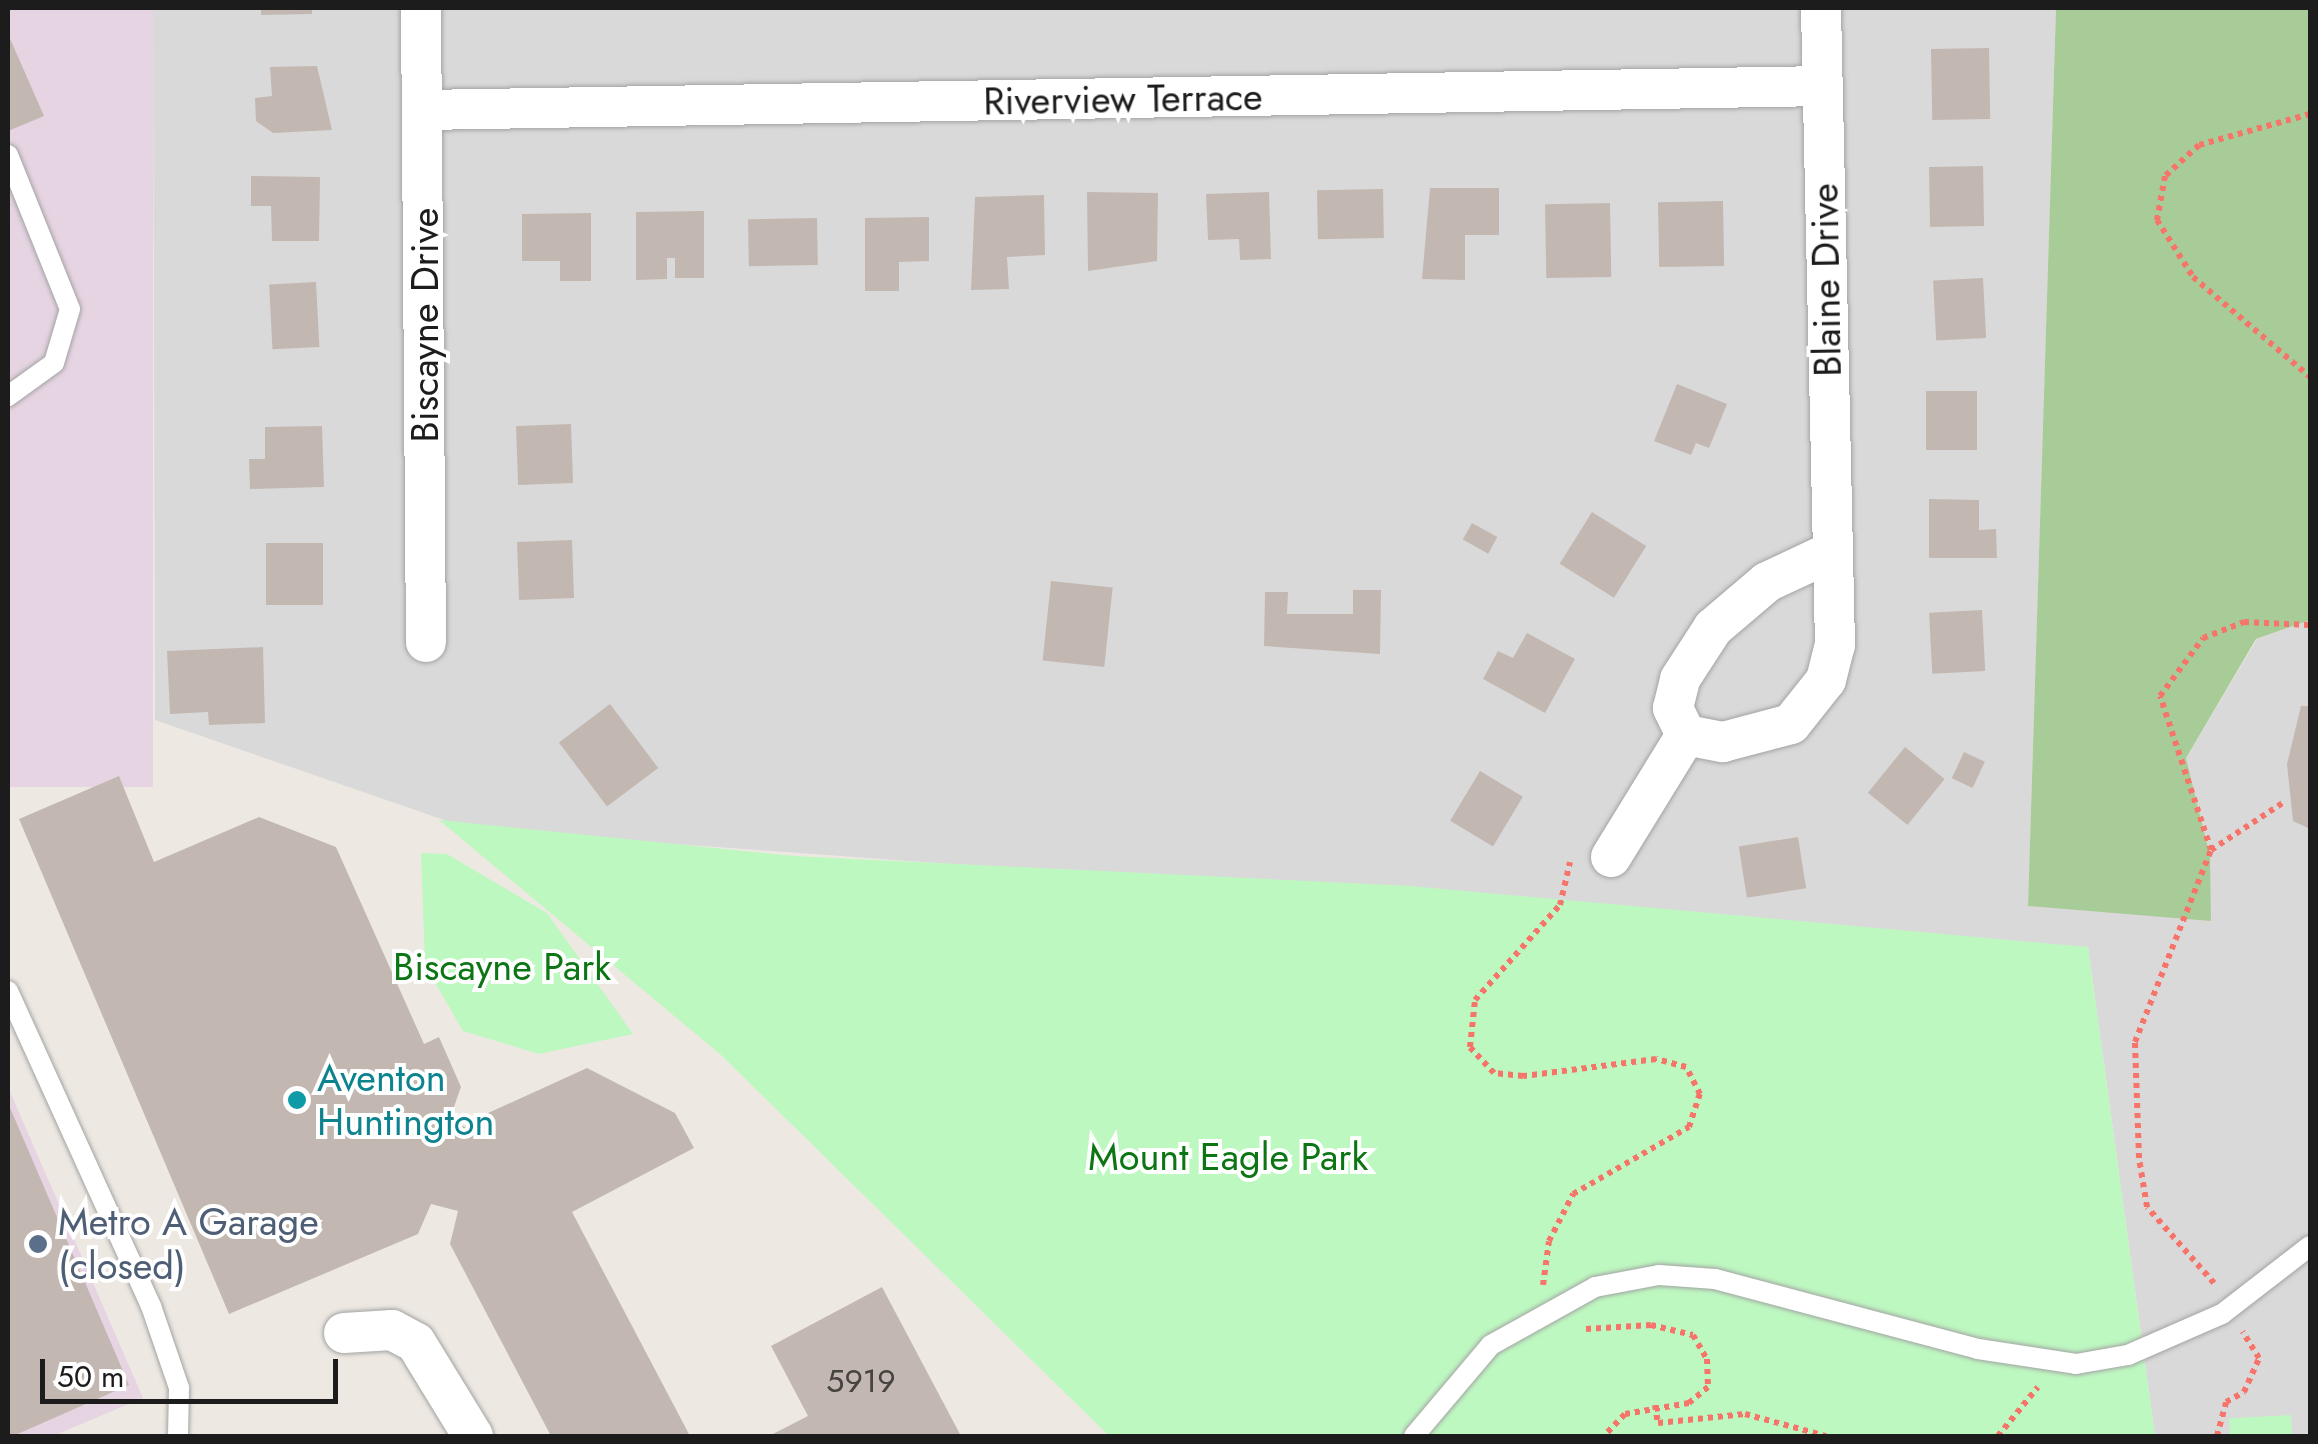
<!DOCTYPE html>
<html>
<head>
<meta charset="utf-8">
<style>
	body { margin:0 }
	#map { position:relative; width:2318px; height:1444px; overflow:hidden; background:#ede9e2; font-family:Jost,sans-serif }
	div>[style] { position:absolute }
	.residential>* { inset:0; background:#dad9d9 }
	.industrial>* { inset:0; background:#e6d4e3; transform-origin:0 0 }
	.forest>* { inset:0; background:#a8cc97 }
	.park>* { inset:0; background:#bef8c1; transform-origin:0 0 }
	.building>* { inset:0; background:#c2b8b1; transform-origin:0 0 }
	.path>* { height:6px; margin-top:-3px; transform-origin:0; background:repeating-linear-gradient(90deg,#f6746a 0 5px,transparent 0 10px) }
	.roads { filter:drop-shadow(0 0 2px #a3a3a3) drop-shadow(0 0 2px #a3a3a3) }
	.service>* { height:20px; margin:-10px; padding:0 10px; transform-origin:10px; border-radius:10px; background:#fff }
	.minor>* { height:40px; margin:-20px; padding:0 20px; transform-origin:20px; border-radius:20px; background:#fff }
	.dots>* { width:28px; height:28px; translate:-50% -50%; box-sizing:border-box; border:5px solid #fff; border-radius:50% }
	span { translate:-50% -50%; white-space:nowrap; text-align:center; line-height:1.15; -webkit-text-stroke:8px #fff; paint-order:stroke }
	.number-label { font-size:32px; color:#464341 }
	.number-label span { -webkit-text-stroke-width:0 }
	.street-label { font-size:38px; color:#1c1c1c }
	.park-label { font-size:38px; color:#0d7614 }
	.culture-label { font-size:38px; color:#0d838f }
	.left { translate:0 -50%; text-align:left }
	.service-label { font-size:38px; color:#4e5e75 }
	.frame { position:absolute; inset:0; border:10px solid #1c1c1c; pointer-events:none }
	.scale { position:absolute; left:40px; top:1359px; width:298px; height:45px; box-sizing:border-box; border:5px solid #1c1c1c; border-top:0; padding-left:12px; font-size:30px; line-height:35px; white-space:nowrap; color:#1c1c1c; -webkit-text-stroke:8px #fff; paint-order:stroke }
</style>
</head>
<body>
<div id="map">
	<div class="residential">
		<i style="clip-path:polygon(153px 8px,2056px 8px,2028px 906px,2210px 856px,2186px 758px,2257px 639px,2310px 620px,2310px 1436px,2155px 1436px,2088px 947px,470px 829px,155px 720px)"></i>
	</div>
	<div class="industrial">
		<i style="left:8px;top:8px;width:145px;height:779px"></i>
		<i style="clip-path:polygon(8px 1087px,143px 1398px,53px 1436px,8px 1436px)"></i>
	</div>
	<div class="forest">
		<i style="clip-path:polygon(2056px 8px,2310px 8px,2310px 620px,2256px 639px,2186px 758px,2210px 856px,2211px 921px,2028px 906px)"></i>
	</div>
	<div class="park">
		<i style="clip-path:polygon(439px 820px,794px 856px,1410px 886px,2088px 947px,2155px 1436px,1109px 1436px,721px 1055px)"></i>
		<i style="clip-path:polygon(421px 853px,447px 854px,547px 913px,633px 1034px,539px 1054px,463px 1031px,425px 965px)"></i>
		<i style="left:2291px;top:1415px;width:21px;height:62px;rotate:87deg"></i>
	</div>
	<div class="building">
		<i style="clip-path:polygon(261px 8px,312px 8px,312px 14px,261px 15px)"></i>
		<i style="clip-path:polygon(8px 34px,44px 116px,8px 131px)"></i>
		<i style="left:1989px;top:48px;width:71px;height:58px;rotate:89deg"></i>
		<i style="clip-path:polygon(317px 66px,332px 130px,273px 133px,256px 121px,255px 98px,272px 96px,270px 67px)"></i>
		<i style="left:1983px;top:166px;width:60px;height:54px;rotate:89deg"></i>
		<i style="clip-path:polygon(251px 176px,320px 177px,319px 241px,272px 241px,271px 206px,251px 206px)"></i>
		<i style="clip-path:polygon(1430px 188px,1499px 188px,1499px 235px,1465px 235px,1465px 280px,1422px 279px)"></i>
		<i style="left:1383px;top:189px;width:49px;height:66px;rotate:89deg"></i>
		<i style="clip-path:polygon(1087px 192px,1158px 193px,1157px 261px,1088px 271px)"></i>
		<i style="clip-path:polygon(1269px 192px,1271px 259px,1240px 260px,1239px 239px,1208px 240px,1206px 194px)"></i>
		<i style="clip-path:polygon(1044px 195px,1045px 255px,1007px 257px,1009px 289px,971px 290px,975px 197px)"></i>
		<i style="left:1723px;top:201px;width:65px;height:65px;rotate:89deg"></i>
		<i style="left:1610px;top:203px;width:74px;height:65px;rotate:89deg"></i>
		<i style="clip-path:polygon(704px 211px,704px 278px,675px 278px,675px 258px,667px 258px,667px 279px,636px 280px,636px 212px)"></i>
		<i style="clip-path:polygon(591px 213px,591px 281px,560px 281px,560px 261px,522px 261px,522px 214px)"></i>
		<i style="clip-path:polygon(929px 217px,929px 261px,899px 262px,899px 291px,865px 291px,865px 218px)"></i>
		<i style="left:817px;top:218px;width:47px;height:69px;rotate:89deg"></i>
		<i style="left:1983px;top:278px;width:60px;height:50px;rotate:87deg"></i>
		<i style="left:316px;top:282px;width:65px;height:47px;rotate:87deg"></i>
		<i style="clip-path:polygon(1677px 384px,1727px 404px,1709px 448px,1696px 443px,1691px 455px,1654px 441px)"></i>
		<i style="left:1926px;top:391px;width:51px;height:59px"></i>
		<i style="left:571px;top:424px;width:59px;height:55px;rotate:88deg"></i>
		<i style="clip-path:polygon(322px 426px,324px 487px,250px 489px,249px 459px,265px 459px,265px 427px)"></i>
		<i style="clip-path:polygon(1929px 499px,1979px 500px,1979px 530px,1996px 529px,1997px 558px,1929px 558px)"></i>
		<i style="left:1592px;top:512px;width:64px;height:61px;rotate:32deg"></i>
		<i style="left:1472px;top:523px;width:29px;height:19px;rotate:29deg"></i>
		<i style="left:572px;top:540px;width:58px;height:55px;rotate:88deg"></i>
		<i style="left:266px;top:543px;width:57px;height:62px"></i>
		<i style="left:1051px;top:581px;width:62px;height:80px;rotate:6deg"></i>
		<i style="clip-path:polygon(1353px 590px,1381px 590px,1380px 654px,1264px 646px,1265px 592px,1288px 592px,1287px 614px,1353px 614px)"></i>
		<i style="left:1982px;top:610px;width:61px;height:53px;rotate:87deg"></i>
		<i style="clip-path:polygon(1527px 633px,1575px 659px,1545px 713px,1483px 679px,1498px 651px,1513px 658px)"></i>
		<i style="clip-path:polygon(263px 647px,265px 723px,209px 725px,208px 712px,170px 714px,167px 651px)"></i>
		<i style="left:610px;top:704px;width:80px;height:64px;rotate:53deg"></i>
		<i style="clip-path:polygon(2301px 706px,2310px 706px,2310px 829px,2293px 821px,2287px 764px)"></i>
		<i style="left:1905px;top:747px;width:51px;height:59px;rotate:39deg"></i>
		<i style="left:1964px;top:752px;width:23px;height:29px;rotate:25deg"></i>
		<i style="left:1480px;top:771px;width:50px;height:58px;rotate:31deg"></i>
		<i style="clip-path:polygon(119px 776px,154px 862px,259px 817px,336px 847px,424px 1044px,439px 1037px,461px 1087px,449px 1121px,481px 1133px,488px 1113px,587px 1068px,675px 1113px,694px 1148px,572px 1212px,690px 1436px,551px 1436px,450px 1244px,458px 1211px,431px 1204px,418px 1234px,229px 1314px,19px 819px)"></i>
		<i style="left:1798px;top:837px;width:52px;height:60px;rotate:81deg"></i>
		<i style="clip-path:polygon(8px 1103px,129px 1385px,13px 1436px,8px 1436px)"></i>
		<i style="clip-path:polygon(882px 1287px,961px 1436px,769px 1436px,808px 1416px,771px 1346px)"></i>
	</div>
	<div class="path">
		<i style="left:2310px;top:114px;width:115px;rotate:164.4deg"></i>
		<i style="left:2199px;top:145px;width:46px;rotate:137.6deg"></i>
		<i style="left:2165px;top:176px;width:45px;rotate:100.3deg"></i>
		<i style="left:2157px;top:220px;width:67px;rotate:57.7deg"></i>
		<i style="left:2193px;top:277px;width:154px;rotate:40.5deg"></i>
		<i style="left:2211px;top:850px;width:87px;rotate:-33.3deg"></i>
		<i style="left:2214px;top:1283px;width:101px;rotate:-131.4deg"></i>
		<i style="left:2147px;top:1207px;width:50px;rotate:-99.3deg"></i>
		<i style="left:2139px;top:1158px;width:116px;rotate:-92deg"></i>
		<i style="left:2135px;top:1042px;width:206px;rotate:-68.4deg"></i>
		<i style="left:2211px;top:850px;width:162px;rotate:-108.3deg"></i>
		<i style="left:2160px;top:696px;width:72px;rotate:-53.4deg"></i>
		<i style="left:2203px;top:638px;width:44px;rotate:-21.3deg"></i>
		<i style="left:2244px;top:622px;width:66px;rotate:2.6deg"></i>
		<i style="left:1543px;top:1285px;width:44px;rotate:-82.2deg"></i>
		<i style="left:1549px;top:1241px;width:53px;rotate:-62.9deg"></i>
		<i style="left:1573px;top:1194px;width:134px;rotate:-30deg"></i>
		<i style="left:1689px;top:1127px;width:35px;rotate:-72deg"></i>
		<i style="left:1700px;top:1094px;width:30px;rotate:-117deg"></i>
		<i style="left:1686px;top:1067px;width:31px;rotate:-165deg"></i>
		<i style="left:1656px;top:1059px;width:134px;rotate:172.7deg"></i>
		<i style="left:1523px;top:1076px;width:29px;rotate:-174deg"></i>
		<i style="left:1494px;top:1073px;width:35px;rotate:-133deg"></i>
		<i style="left:1470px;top:1047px;width:47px;rotate:-83.9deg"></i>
		<i style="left:1475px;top:1000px;width:127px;rotate:-48.2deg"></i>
		<i style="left:1560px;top:905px;width:44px;rotate:-76.9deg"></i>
		<i style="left:1586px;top:1329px;width:65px;rotate:-3.5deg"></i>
		<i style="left:1651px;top:1325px;width:43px;rotate:13.4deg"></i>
		<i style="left:1693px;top:1335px;width:28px;rotate:60deg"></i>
		<i style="left:1707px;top:1359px;width:28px;rotate:88deg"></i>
		<i style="left:1708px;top:1387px;width:25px;rotate:140deg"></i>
		<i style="left:1689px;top:1403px;width:65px;rotate:170.2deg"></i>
		<i style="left:1625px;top:1414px;width:30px;rotate:134deg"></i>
		<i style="left:1655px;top:1405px;width:18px;rotate:81deg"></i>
		<i style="left:1658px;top:1423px;width:87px;rotate:-5.9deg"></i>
		<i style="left:1745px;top:1414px;width:84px;rotate:15.2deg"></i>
		<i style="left:1998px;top:1436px;width:63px;rotate:-50.8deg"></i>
		<i style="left:2217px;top:1436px;width:35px;rotate:-75deg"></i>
		<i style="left:2226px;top:1402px;width:21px;rotate:-29deg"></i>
		<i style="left:2244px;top:1392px;width:37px;rotate:-66deg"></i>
		<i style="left:2259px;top:1358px;width:31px;rotate:-122deg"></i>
	</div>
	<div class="roads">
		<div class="service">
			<i style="left:8px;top:155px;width:166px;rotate:68.1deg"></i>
			<i style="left:70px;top:309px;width:56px;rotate:106.5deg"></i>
			<i style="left:54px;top:363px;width:57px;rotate:144.3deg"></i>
			<i style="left:8px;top:991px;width:346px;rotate:65.6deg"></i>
			<i style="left:151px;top:1306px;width:87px;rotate:71.1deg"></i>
			<i style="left:179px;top:1388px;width:48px;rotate:91.2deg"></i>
			<i style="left:1414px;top:1436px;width:119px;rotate:-49.8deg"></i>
			<i style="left:1491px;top:1345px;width:119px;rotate:-29.1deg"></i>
			<i style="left:1595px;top:1287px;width:65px;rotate:-10.6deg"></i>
			<i style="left:1659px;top:1275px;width:56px;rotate:4.1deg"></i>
			<i style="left:1715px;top:1279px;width:272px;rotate:14.9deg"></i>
			<i style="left:1978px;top:1349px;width:99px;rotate:8.7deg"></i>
			<i style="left:2076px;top:1364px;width:53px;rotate:-9.8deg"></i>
			<i style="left:2128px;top:1355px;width:103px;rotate:-23.6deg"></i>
			<i style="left:2222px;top:1314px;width:111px;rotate:-37.7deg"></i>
		</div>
		<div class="minor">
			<i style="left:421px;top:8px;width:634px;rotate:89.55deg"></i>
			<i style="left:423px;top:110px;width:1399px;rotate:-0.98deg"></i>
			<i style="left:1686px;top:735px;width:30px;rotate:-116deg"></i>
			<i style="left:1673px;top:708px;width:30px;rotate:-76deg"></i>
			<i style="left:1680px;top:679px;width:61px;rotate:-57.1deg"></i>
			<i style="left:1713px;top:628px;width:71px;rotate:-40.4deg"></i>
			<i style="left:1767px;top:582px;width:71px;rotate:-25.1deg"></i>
			<i style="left:1611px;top:857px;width:143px;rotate:-58.4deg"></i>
			<i style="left:1686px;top:735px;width:38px;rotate:11deg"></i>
			<i style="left:1723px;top:742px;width:70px;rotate:-14.8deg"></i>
			<i style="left:1791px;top:724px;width:56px;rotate:-51.5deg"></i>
			<i style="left:1826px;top:680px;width:36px;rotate:-76deg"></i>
			<i style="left:1835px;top:645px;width:637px;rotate:-91.26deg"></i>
			<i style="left:344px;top:1333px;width:48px;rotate:-3.6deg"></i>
			<i style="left:392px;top:1330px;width:27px;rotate:28deg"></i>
			<i style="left:416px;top:1343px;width:109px;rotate:58.5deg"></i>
		</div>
	</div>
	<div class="dots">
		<i style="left:297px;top:1100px;background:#0f9aa8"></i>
		<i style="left:38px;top:1244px;background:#5c6f8a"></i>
	</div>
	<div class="number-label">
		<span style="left:861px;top:1381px">5919</span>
	</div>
	<div class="street-label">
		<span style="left:1123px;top:99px;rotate:-1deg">Riverview Terrace</span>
		<span style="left:1826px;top:280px;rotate:-91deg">Blaine Drive</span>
		<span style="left:425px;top:325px;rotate:-90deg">Biscayne Drive</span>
	</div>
	<div class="park-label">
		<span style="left:502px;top:967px">Biscayne Park</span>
		<span style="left:1228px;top:1157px">Mount Eagle Park</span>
	</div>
	<div class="culture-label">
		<span class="left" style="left:317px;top:1100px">Aventon<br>Huntington</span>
	</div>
	<div class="service-label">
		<span class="left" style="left:58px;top:1244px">Metro A Garage<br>(closed)</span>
	</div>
	<div class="frame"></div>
	<div class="scale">50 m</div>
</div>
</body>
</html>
